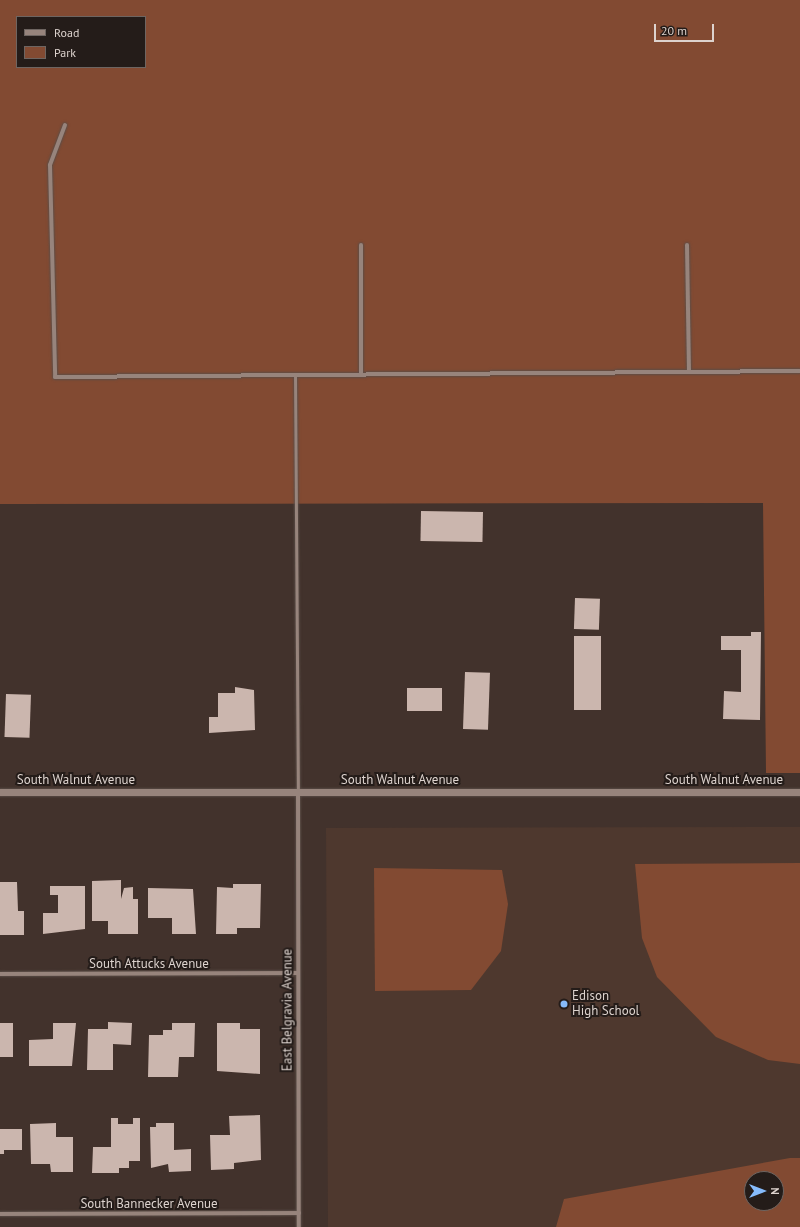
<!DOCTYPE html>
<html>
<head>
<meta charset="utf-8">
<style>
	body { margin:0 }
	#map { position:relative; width:800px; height:1227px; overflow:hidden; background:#42322c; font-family:"PT Sans",sans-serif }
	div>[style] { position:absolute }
	.built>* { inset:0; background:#4e382e }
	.green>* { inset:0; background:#824a32 }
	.building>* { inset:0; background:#cbb6ae; transform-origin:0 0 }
	.roads { filter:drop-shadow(0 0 1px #5b4e48) drop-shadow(0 0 1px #5b4e48) }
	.service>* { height:3px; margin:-1.5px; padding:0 1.5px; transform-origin:1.5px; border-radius:1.5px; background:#97847c }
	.minor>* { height:4px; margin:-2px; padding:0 2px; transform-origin:2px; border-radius:2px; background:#97847c }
	.tertiary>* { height:7px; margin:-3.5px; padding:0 3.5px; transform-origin:3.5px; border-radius:3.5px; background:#97847c }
	.dots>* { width:11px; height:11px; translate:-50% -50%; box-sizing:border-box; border:2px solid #241c19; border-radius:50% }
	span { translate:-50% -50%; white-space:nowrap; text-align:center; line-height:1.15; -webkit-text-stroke:4px #241c19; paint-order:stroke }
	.street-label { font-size:13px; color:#ddd3ce }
	.poi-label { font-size:13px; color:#ddd3ce }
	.left { translate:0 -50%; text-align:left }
	.legend { position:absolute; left:16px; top:16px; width:130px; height:52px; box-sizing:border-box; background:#241c19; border:1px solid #6e6561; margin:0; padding:5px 7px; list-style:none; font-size:12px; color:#ddd3ce }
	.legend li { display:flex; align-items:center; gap:8px; height:20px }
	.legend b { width:20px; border:1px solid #6e6561 }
	.north { position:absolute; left:744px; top:1171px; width:40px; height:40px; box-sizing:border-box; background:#241c19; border:1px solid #6e6561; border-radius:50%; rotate:90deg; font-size:11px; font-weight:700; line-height:16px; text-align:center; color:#ddd3ce }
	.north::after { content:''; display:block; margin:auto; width:14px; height:18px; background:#86bbfb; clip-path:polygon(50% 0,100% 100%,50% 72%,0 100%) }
	.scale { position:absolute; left:654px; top:24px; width:60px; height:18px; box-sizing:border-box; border:2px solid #ddd3ce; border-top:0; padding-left:5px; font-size:12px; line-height:14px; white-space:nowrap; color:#ddd3ce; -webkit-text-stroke:3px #241c19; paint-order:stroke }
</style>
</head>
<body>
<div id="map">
	<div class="built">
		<i style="clip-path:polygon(evenodd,800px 827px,800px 1227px,328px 1227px,326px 828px,800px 827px,752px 1179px,776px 1179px,776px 1203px,752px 1203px,752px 1179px)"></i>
	</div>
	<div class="green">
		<i style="clip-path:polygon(evenodd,0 0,800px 0,800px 773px,766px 773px,763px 503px,0 504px,0 0,17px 17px,145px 17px,145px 67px,17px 67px,17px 17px)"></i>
		<i style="clip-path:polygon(800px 863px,800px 1064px,768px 1060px,716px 1037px,657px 977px,642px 938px,635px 864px)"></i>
		<i style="clip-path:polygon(374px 868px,502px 870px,508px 904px,501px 951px,471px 990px,375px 991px)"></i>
		<i style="clip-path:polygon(evenodd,790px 1158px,800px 1158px,800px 1227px,556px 1227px,564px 1199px,790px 1158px,752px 1179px,776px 1179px,776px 1203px,752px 1203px,752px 1179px)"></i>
	</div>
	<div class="building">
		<i style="left:421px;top:511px;width:62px;height:30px;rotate:1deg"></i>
		<i style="left:575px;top:598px;width:25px;height:31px;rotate:2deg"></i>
		<i style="clip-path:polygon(751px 632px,761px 632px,760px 720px,723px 719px,724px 691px,741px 692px,741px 650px,721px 650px,721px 636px,751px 636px)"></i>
		<i style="left:574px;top:636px;width:27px;height:74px"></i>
		<i style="left:465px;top:672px;width:25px;height:57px;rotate:2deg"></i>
		<i style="clip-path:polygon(235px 687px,254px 690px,255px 730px,209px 733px,209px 717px,218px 717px,218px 693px,235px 693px)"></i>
		<i style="left:442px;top:688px;width:23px;height:35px;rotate:90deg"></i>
		<i style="left:6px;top:694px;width:25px;height:43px;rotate:2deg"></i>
		<i style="clip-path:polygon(121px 880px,121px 899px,124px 888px,133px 887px,133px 899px,138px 899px,138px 934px,108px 934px,108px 921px,92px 921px,92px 881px)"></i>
		<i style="clip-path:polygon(0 882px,17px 882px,18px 911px,24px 911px,24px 935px,0 935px)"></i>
		<i style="clip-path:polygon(233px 884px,261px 884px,260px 928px,237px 928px,237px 934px,216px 934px,217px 887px,233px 888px)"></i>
		<i style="clip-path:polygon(50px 886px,85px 886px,85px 929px,43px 934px,43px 913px,58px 913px,58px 895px,50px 895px)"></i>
		<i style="clip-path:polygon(148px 888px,193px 889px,196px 934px,172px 934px,172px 918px,148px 918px)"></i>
		<i style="clip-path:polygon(108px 1022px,132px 1023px,131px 1045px,113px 1044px,113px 1070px,87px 1070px,88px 1029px,108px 1029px)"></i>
		<i style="left:0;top:1023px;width:13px;height:34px"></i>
		<i style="clip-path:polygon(53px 1023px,76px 1023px,72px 1066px,29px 1066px,29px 1040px,53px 1039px)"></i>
		<i style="clip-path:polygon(172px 1023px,195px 1023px,194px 1057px,179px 1057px,178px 1077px,148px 1077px,149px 1035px,163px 1035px,163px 1030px,172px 1030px)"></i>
		<i style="clip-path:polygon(217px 1023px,240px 1023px,240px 1029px,260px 1029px,260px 1074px,217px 1071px)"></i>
		<i style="clip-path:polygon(260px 1115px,261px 1160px,234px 1163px,234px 1169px,211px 1170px,210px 1135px,230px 1135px,229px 1116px)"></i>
		<i style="clip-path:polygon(111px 1118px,118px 1118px,118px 1124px,133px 1124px,133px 1118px,140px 1118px,140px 1161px,129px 1161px,129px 1168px,119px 1168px,119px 1173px,92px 1173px,93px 1147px,111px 1147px)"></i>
		<i style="clip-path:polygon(56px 1123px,56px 1137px,73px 1137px,73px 1172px,51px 1172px,50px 1164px,31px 1164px,30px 1124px)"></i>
		<i style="clip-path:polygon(156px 1123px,174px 1123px,174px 1150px,191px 1149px,191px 1171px,169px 1172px,168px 1164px,151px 1168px,150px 1127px,156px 1127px)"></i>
		<i style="clip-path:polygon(0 1129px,22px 1129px,22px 1150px,4px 1150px,4px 1154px,0 1154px)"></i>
	</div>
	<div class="roads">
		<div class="service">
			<i style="left:295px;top:374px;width:418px;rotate:89.6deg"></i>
		</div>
		<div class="minor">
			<i style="left:65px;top:125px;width:43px;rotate:110.6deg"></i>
			<i style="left:50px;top:165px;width:212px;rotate:88.6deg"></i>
			<i style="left:55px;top:377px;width:745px;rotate:-0.46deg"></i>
			<i style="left:361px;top:245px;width:129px;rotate:90deg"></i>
			<i style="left:687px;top:245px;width:126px;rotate:89.1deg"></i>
			<i style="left:298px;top:792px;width:435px;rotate:89.9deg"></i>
			<i style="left:0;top:974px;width:297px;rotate:-0.2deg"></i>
			<i style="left:0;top:1214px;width:299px;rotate:-0.2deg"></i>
		</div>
		<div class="tertiary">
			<i style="left:0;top:792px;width:800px"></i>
		</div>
	</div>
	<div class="dots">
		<i style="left:564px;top:1004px;background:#86bbfb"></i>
	</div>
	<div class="street-label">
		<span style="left:76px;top:780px">South Walnut Avenue</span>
		<span style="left:400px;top:780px">South Walnut Avenue</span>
		<span style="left:724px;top:780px">South Walnut Avenue</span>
		<span style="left:149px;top:964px">South Attucks Avenue</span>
		<span style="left:288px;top:1010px;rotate:-90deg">East Belgravia Avenue</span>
		<span style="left:149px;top:1204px">South Bannecker Avenue</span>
	</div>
	<div class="poi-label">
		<span class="left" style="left:572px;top:1004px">Edison<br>High School</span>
	</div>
	<ul class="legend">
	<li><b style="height:5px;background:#97847c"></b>Road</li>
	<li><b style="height:11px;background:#824a32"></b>Park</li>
	</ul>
	<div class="north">N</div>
	<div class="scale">20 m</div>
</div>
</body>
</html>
